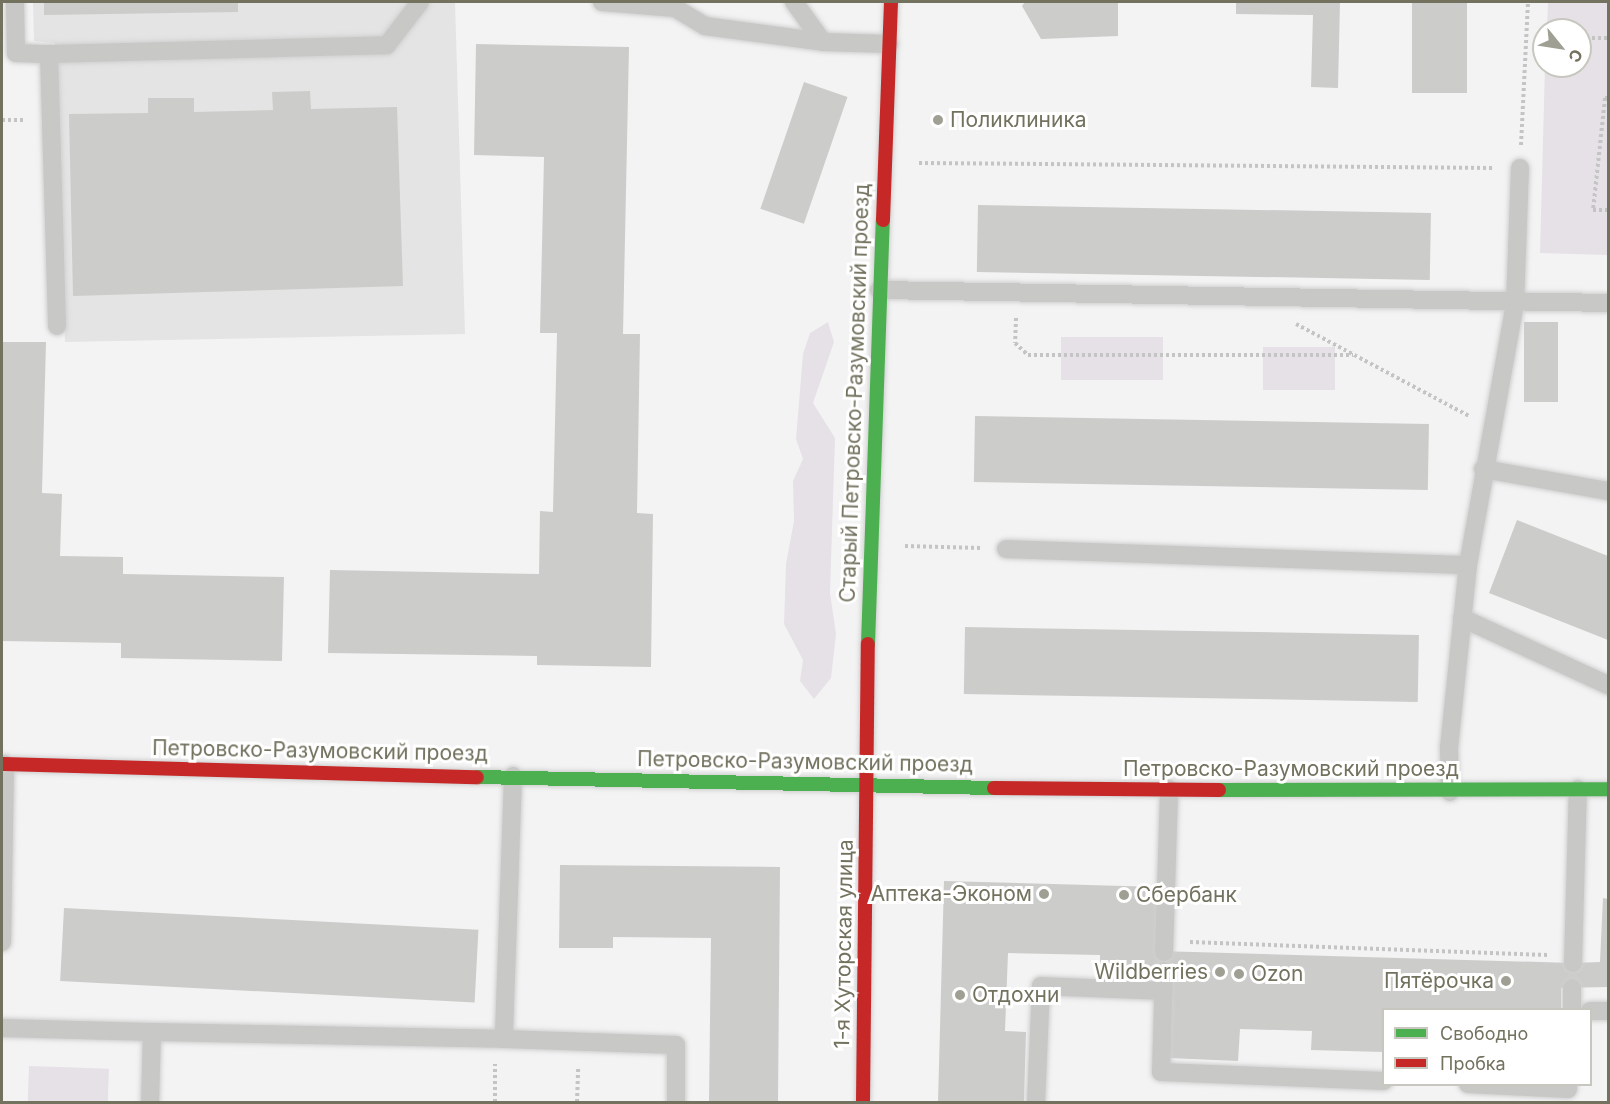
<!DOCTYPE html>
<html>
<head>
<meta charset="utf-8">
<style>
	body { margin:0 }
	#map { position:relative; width:1610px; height:1104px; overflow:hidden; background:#f3f3f4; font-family:Inter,sans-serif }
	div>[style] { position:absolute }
	.built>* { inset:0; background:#e4e4e4 }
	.green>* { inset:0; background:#e6e1e6; transform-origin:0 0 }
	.building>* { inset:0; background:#ccccca; transform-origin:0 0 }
	.path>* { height:4px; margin-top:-2px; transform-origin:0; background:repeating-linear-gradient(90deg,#c4c4c4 0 3px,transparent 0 6px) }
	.roads { filter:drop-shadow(0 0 2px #d0d0d0) drop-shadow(0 0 2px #d0d0d0) }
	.lane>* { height:18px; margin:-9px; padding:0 9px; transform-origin:9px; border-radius:9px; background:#c8c8c6 }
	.fast>* { height:14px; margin:-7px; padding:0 7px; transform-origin:7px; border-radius:7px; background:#4caf50 }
	.jam>* { height:14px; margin:-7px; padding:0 7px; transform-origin:7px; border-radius:7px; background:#c62828 }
	.dots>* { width:16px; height:16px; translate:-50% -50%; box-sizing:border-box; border:3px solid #fff; border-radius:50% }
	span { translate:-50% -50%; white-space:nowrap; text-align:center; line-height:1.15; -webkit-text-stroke:6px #fff; paint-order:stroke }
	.poi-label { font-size:21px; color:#73725f }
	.left { translate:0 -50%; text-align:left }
	.right { translate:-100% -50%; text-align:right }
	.street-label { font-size:21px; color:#73725f }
	.frame { position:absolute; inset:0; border:3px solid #73725f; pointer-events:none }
	.legend { position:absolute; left:1382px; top:1008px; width:210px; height:78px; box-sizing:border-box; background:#fff; border:2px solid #c7c7bf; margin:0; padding:8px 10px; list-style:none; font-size:18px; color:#73725f }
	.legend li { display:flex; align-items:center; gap:12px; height:30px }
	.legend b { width:30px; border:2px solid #c7c7bf }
	.north { position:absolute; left:1532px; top:18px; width:60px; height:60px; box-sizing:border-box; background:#fff; border:2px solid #c7c7bf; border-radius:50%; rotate:120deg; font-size:16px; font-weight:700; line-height:24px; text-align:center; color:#73725f }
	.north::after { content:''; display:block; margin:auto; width:21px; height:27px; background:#a09f93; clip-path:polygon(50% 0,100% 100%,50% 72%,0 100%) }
</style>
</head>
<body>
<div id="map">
	<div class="built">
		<i style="clip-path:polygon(33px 2px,455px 2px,465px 334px,65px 342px,55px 43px,34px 41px)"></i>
	</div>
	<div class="green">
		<i style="clip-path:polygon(1548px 2px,1608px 2px,1608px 255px,1540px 253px,1545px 66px,1580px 66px,1580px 30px,1547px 30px)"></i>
		<i style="clip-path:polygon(828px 322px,834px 342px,813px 403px,835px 438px,830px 593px,836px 634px,831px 678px,814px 699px,800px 681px,803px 660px,784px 624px,786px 564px,794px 521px,793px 481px,803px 459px,796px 439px,803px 354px,810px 333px)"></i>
		<i style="left:1163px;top:337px;width:43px;height:102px;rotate:90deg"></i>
		<i style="left:1335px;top:347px;width:43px;height:72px;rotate:90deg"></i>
		<i style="left:29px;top:1066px;width:80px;height:36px;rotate:2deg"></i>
	</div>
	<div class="building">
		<i style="clip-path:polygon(44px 2px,238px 2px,238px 12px,44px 15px)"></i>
		<i style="clip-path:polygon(1025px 2px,1118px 2px,1118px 36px,1041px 39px,1022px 6px)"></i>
		<i style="clip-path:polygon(1236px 2px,1340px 2px,1338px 88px,1311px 87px,1313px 15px,1236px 14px)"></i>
		<i style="left:1412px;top:2px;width:55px;height:91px"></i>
		<i style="clip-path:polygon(476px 44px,629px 47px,623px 334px,640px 334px,637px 513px,653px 514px,651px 667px,537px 665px,537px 656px,328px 653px,330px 570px,539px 574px,540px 511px,553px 512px,557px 333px,540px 333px,544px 157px,474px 155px)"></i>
		<i style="left:804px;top:82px;width:46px;height:134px;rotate:19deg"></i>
		<i style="clip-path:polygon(310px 91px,311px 109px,397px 107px,403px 286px,73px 296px,69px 114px,148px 113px,148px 98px,194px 98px,194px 112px,273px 110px,272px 92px)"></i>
		<i style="left:978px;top:205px;width:453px;height:67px;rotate:1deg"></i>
		<i style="left:1524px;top:322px;width:34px;height:80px"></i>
		<i style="clip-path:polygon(2px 342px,46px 342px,42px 493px,62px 494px,60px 556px,123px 557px,123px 574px,284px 577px,282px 661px,121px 658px,121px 643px,2px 641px)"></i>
		<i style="left:975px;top:416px;width:454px;height:66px;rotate:1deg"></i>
		<i style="clip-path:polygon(1517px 520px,1608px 556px,1608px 640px,1489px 593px)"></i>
		<i style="left:965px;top:627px;width:454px;height:67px;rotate:1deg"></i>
		<i style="clip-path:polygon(560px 865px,780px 867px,778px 1102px,709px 1102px,711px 938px,613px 937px,613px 948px,559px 948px)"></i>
		<i style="clip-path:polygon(944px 881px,1160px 887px,1158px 951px,1573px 963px,1600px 962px,1603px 898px,1608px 899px,1608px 987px,1561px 988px,1561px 1010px,1384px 1010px,1384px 1052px,1311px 1050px,1312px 1031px,1240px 1029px,1238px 1061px,1169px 1058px,1172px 971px,1100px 969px,1100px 955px,1008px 953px,1005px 1031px,1026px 1032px,1024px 1102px,938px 1102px)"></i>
		<i style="left:64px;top:908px;width:415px;height:73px;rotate:3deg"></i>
	</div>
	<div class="path">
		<i style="left:1580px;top:38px;width:28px"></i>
		<i style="left:1608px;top:98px;width:3px;rotate:180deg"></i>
		<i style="left:1605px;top:98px;width:113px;rotate:96.1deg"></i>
		<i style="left:1593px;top:210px;width:15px"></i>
		<i style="left:2px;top:120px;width:23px"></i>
		<i style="left:1521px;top:145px;width:143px;rotate:-87.2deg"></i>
		<i style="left:919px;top:163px;width:575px;rotate:0.5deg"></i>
		<i style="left:1016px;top:318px;width:25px;rotate:92deg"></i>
		<i style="left:1015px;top:343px;width:18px;rotate:43deg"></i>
		<i style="left:1028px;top:355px;width:325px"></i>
		<i style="left:1296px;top:324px;width:196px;rotate:28deg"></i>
		<i style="left:905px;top:546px;width:76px;rotate:1.5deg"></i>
		<i style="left:1190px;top:942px;width:358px;rotate:2.1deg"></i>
		<i style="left:495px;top:1102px;width:38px;rotate:-90deg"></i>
		<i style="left:577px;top:1102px;width:36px;rotate:-88deg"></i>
	</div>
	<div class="roads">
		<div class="lane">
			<i style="left:15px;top:2px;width:51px;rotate:88.9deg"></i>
			<i style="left:16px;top:53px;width:33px;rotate:2deg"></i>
			<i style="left:49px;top:54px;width:338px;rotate:-1.5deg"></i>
			<i style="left:387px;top:45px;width:54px;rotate:-52.5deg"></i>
			<i style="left:602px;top:2px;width:73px;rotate:4.7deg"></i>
			<i style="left:675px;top:8px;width:35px;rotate:31deg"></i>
			<i style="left:705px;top:26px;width:119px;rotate:7.7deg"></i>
			<i style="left:823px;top:42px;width:66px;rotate:1.7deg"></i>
			<i style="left:794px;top:2px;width:49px;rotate:54.1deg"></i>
			<i style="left:49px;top:54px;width:272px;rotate:88.3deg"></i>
			<i style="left:879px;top:290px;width:729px;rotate:1.02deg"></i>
			<i style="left:1483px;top:469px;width:127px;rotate:10deg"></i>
			<i style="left:1006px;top:549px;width:462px;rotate:2deg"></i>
			<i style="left:1462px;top:618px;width:161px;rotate:24.7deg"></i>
			<i style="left:513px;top:776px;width:263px;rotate:92deg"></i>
			<i style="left:504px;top:1039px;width:172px;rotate:2deg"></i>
			<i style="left:676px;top:1045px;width:57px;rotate:90deg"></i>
			<i style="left:1450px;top:792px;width:44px;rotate:-91.3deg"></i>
			<i style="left:1449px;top:748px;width:184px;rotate:-84.1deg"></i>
			<i style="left:1468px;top:565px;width:265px;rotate:-79.8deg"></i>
			<i style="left:1515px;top:304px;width:136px;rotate:-87.9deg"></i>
			<i style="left:2px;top:942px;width:178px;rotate:-89deg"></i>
			<i style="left:1164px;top:952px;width:163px;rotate:-88.2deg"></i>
			<i style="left:1573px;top:963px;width:174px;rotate:-88.4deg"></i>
			<i style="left:1164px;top:971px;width:101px;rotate:91.7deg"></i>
			<i style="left:1161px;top:1072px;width:223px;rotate:2.3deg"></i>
			<i style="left:1572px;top:988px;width:22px;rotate:90deg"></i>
			<i style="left:1590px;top:1011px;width:18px"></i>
			<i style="left:2px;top:1028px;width:150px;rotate:1.5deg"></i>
			<i style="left:152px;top:1032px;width:70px;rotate:91.6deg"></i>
			<i style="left:152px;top:1032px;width:352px;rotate:1.1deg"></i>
			<i style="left:1468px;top:1084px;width:100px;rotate:2.9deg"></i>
			<i style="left:1568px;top:1089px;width:5px;rotate:-90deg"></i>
			<i style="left:1036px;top:1102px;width:116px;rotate:-87.5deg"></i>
			<i style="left:1041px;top:986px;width:122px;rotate:2.3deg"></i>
		</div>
		<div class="fast">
			<i style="left:868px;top:644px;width:424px;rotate:-88deg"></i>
			<i style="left:477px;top:777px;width:517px;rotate:1.22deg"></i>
			<i style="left:1219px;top:790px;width:389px;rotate:-0.1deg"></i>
		</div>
		<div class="jam">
			<i style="left:883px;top:220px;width:218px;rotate:-87.9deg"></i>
			<i style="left:2px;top:764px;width:475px;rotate:1.6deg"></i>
			<i style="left:994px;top:788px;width:225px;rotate:0.5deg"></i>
			<i style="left:863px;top:1102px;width:458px;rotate:-89.4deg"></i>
		</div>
	</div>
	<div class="dots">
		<i style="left:938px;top:120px;background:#a09f93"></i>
		<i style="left:1044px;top:894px;background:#a09f93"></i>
		<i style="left:1124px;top:895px;background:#a09f93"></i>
		<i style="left:1220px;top:972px;background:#a09f93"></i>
		<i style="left:1239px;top:974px;background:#a09f93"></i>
		<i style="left:1506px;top:981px;background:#a09f93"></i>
		<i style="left:960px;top:995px;background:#a09f93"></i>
	</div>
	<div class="poi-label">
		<span class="left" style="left:950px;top:120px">Поликлиника</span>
		<span class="right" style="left:1032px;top:894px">Аптека-Эконом</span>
		<span class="left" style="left:1136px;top:895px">Сбербанк</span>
		<span class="right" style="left:1208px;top:972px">Wildberries</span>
		<span class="left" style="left:1251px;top:974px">Ozon</span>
		<span class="right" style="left:1494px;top:981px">Пятёрочка</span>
		<span class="left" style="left:972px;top:995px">Отдохни</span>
	</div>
	<div class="street-label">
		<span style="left:855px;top:393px;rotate:-88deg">Старый Петровско-Разумовский проезд</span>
		<span style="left:320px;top:751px;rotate:1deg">Петровско-Разумовский проезд</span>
		<span style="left:805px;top:762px;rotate:1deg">Петровско-Разумовский проезд</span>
		<span style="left:1291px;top:769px">Петровско-Разумовский проезд</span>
		<span style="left:844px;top:944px;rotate:-89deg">1-я Хуторская улица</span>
	</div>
	<div class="frame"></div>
	<ul class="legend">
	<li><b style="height:8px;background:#4caf50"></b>Свободно</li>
	<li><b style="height:8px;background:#c62828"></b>Пробка</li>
	</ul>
	<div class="north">С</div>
</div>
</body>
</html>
